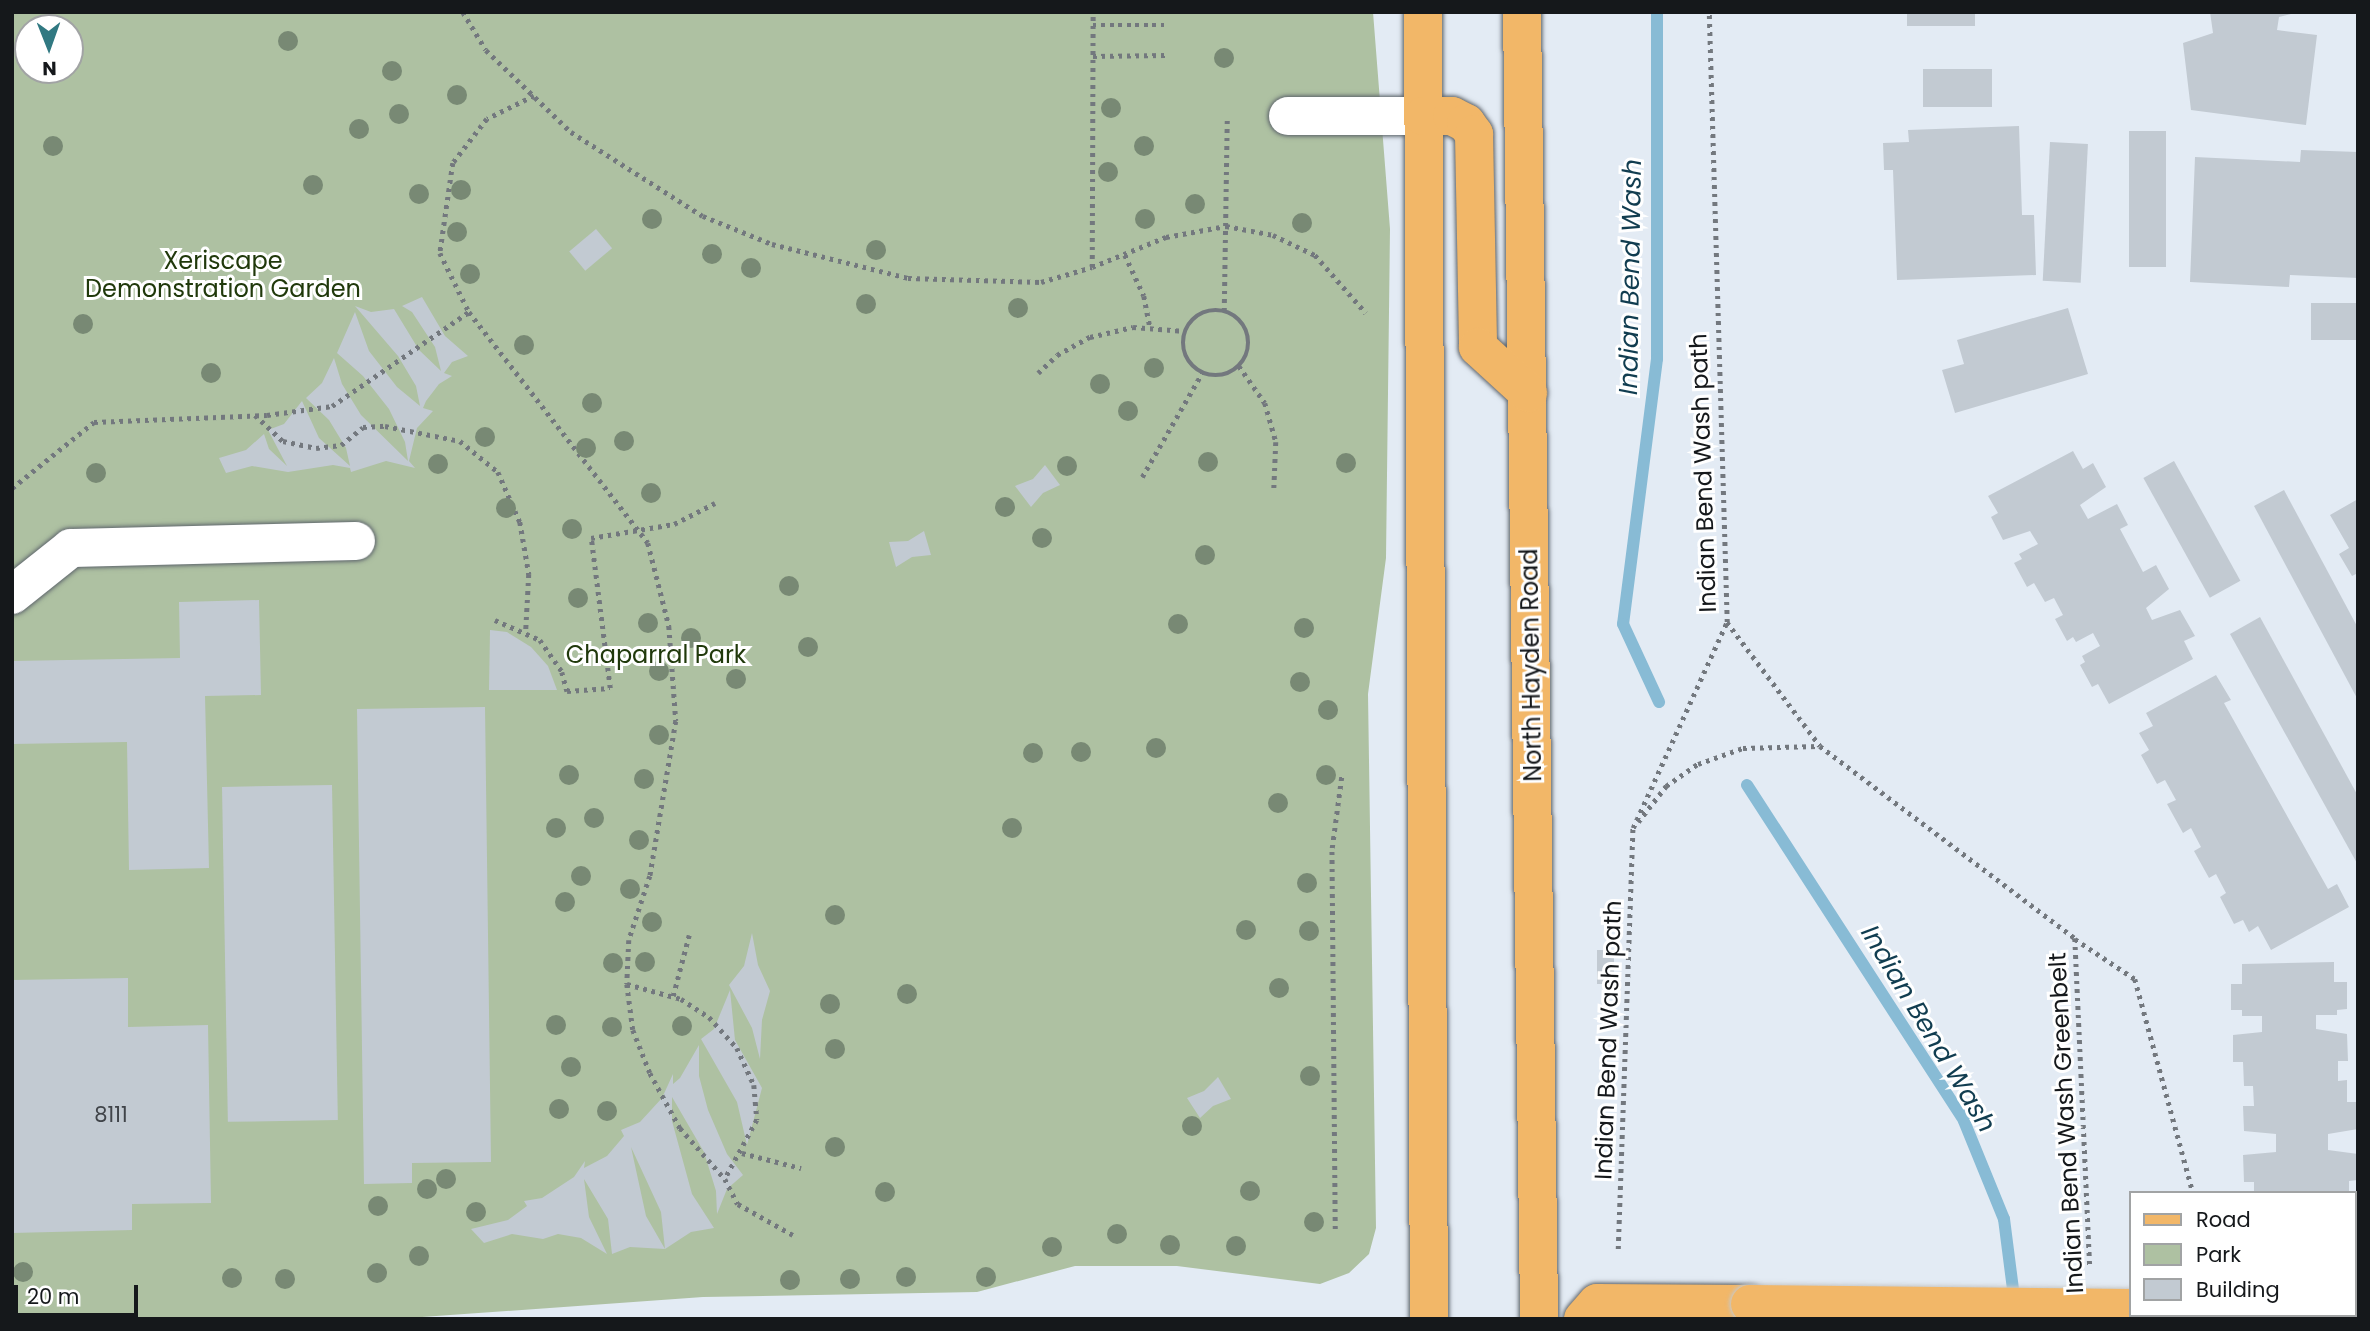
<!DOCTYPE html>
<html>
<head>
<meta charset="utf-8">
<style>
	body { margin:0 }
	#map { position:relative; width:2370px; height:1331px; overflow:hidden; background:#e3ebf4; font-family:Poppins,sans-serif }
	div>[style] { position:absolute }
	.green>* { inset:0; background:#aec1a2 }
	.stream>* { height:12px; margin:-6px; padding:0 6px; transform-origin:6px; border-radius:6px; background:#88bbd5 }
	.building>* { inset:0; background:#c2cad2; transform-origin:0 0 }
	.path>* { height:4.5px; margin-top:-2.25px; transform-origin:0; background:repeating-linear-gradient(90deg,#73787e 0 3.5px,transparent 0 8.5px) }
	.path>.ring { margin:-2.25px; padding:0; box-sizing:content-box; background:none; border:4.5px solid #73787e; border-radius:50% }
	.roads { filter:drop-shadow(0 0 2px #5f666d) drop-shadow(0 0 2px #5f666d) }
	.minor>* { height:38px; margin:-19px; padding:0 19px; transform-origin:19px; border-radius:19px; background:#fff }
	.major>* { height:38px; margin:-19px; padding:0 19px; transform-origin:19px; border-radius:19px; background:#f2b768 }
	.bridges { filter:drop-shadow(0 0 2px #c7c8c8) drop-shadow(0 0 2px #c7c8c8) }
	.major-bridge>* { height:38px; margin:-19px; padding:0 19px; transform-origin:19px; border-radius:19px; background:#f2b768 }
	.trees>* { width:20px; height:20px; margin:-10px; border-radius:50%; background:#788974 }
	span { translate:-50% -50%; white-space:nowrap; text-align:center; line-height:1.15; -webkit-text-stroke:6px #fff; paint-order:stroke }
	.number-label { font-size:21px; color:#404449 }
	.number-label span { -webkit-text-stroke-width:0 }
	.park-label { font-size:24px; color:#20390b }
	.street-label { font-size:24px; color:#15181b }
	.water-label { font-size:26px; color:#113d50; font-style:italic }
	.frame { position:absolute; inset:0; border:14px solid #15181b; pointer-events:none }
	.legend { position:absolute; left:2129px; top:1191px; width:228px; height:126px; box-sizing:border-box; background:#fff; border:2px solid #a1a3a4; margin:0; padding:9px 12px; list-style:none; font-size:21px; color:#15181b }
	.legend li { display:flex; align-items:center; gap:14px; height:35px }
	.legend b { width:35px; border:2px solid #a1a3a4 }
	.north { position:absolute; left:14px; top:14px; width:70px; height:70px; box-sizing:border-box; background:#fff; border:2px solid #a1a3a4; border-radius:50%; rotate:179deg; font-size:19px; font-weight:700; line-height:28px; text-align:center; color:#15181b }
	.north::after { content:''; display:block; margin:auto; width:24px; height:32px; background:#317982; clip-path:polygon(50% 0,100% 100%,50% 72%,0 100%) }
	.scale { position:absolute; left:14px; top:1285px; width:124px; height:32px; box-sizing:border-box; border:4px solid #15181b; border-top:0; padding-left:9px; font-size:21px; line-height:24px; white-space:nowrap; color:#15181b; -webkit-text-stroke:5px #fff; paint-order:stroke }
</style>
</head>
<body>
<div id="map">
	<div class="green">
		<i style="clip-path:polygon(evenodd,12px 12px,1373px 12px,1390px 229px,1386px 558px,1368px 694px,1376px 1228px,1369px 1254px,1349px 1273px,1320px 1284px,1177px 1266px,1075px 1266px,977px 1292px,703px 1297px,394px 1319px,12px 1319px,12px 12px,28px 28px,70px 28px,70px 70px,28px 70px,28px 28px)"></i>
	</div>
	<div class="stream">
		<i style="left:1657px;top:12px;width:347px;rotate:90deg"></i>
		<i style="left:1657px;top:359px;width:267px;rotate:97.3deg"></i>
		<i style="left:1623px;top:624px;width:86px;rotate:65.2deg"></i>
		<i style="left:1747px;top:785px;width:400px;rotate:57.1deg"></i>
		<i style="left:1964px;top:1121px;width:106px;rotate:67.8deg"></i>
		<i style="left:2004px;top:1219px;width:87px;rotate:82.7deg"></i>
	</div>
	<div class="building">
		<i style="left:1907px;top:12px;width:68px;height:14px"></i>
		<i style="clip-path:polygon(2210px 12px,2299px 12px,2279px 17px,2277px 30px,2317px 35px,2306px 125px,2191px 110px,2183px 43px,2213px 33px)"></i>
		<i style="left:1992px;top:69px;width:38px;height:69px;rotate:90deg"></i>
		<i style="clip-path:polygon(2019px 126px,2022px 215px,2034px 215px,2036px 275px,1897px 280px,1893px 170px,1884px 170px,1883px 143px,1909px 142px,1908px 130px)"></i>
		<i style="left:2129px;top:131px;width:37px;height:136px"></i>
		<i style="left:2050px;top:142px;width:38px;height:139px;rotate:3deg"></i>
		<i style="clip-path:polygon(2301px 150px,2358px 152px,2358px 278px,2290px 275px,2289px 287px,2190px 282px,2195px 157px,2300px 162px)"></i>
		<i style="left:596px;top:229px;width:25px;height:35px;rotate:50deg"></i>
		<i style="clip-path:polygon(422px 297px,445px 336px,468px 356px,452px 362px,444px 373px,452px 376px,439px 384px,426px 401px,423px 408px,433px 411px,417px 428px,409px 461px,415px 468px,386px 461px,351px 472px,350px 468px,333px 465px,288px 472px,252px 466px,226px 473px,219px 458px,246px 450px,264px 434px,269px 449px,287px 466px,268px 430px,284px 424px,302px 401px,319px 438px,350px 466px,346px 448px,329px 420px,306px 398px,322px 383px,334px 358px,342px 384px,361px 415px,408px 461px,405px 442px,389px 409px,363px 376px,337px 353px,355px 312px,369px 351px,397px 387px,420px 406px,416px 386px,398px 356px,355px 306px,371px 312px,394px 309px,419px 350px,441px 371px,435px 347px,412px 312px,402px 306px)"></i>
		<i style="left:2358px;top:303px;width:37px;height:47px;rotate:90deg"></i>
		<i style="clip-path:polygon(2068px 308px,2088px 374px,1955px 413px,1942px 370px,1964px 364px,1957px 340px)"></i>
		<i style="clip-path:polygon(2073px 451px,2083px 469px,2093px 463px,2106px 487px,2080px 505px,2088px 519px,2117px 504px,2128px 525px,2120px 529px,2143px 572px,2156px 565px,2169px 589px,2146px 608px,2152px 620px,2180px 610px,2195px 636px,2184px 641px,2193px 659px,2109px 704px,2098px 684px,2092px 687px,2080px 665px,2085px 662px,2082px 656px,2100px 646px,2093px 633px,2076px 642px,2073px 637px,2067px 641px,2055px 619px,2063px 615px,2054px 598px,2045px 602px,2034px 583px,2027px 587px,2014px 563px,2022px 559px,2019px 554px,2038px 544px,2030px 531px,2003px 540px,1991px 517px,1998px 513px,1988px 496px)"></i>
		<i style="left:2174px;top:461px;width:137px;height:35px;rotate:61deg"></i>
		<i style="clip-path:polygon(1045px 465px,1060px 485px,1043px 493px,1031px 507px,1015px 486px,1033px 479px)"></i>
		<i style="clip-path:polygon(2284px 490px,2358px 628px,2358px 700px,2254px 506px)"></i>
		<i style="clip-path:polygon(2358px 499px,2358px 573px,2352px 576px,2339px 554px,2349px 548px,2330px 515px)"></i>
		<i style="clip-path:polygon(924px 531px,931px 555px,912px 557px,896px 567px,889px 542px,908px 541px)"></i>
		<i style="clip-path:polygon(259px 600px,261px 695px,205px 696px,209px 868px,129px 870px,127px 742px,12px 744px,12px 661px,180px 658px,179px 602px)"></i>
		<i style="clip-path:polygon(2260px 617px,2358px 796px,2358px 865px,2230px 634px)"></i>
		<i style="clip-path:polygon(490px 630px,507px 632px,531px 647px,548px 666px,557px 690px,489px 690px)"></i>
		<i style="clip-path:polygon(2216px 675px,2231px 700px,2224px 703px,2328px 889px,2337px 884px,2349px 907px,2271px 950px,2258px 926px,2249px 932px,2243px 920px,2234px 924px,2220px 897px,2226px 893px,2216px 874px,2209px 878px,2194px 851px,2201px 847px,2191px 828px,2183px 833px,2167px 804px,2176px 800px,2165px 780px,2157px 784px,2141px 755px,2149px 750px,2139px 733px,2153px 726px,2146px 713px)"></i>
		<i style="clip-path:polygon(485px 707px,491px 1162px,412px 1163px,412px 1183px,364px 1184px,357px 709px)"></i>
		<i style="left:332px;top:785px;width:335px;height:110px;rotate:89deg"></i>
		<i style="clip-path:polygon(752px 933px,758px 965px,770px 991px,762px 1020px,760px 1059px,752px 1028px,729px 985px,744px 966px)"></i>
		<i style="left:1614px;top:950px;width:34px;height:17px;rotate:90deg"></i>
		<i style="clip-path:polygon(2334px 962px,2334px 982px,2347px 982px,2347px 1009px,2337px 1010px,2337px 1015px,2316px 1015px,2316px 1029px,2347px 1034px,2348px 1061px,2338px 1061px,2338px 1081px,2347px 1080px,2347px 1102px,2358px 1102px,2358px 1129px,2328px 1134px,2328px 1150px,2358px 1154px,2358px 1180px,2349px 1181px,2349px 1193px,2254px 1193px,2254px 1182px,2244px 1182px,2243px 1155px,2276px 1152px,2276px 1134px,2244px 1131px,2243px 1106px,2254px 1106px,2253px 1086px,2244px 1086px,2243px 1062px,2233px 1062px,2233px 1035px,2262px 1032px,2262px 1016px,2242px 1016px,2242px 1010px,2231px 1010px,2231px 984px,2242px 984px,2242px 964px)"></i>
		<i style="clip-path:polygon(128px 978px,128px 1027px,208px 1025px,211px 1203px,132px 1204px,132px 1230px,12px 1233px,12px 980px)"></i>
		<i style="clip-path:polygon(730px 990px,735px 1040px,762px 1088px,747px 1145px,737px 1102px,701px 1039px,714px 1029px)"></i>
		<i style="clip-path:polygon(699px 1045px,699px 1076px,708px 1110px,727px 1154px,743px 1175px,727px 1189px,717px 1214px,716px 1191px,704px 1152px,672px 1097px,672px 1121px,692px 1194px,714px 1228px,691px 1232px,665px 1249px,661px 1212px,631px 1147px,646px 1216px,665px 1249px,630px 1247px,612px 1254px,608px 1219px,584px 1179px,589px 1217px,607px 1254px,581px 1238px,558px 1234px,543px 1239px,534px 1214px,543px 1239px,512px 1234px,484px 1243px,471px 1229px,508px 1220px,527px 1206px,524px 1201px,542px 1198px,574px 1177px,585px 1161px,584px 1168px,607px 1156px,624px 1136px,621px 1130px,640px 1122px,662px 1098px,673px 1074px,673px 1084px,680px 1078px)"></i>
		<i style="clip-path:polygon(1218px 1077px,1231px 1099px,1213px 1106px,1200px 1118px,1187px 1098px,1204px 1091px)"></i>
	</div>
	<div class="path">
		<i style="left:463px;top:12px;width:44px;rotate:58.8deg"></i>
		<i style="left:486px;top:50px;width:118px;rotate:44deg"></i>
		<i style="left:571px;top:132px;width:156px;rotate:32.5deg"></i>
		<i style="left:703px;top:216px;width:74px;rotate:22.1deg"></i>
		<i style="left:772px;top:244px;width:140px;rotate:14deg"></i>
		<i style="left:908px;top:278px;width:133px;rotate:1.7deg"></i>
		<i style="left:1041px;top:282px;width:53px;rotate:-16.4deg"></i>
		<i style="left:1092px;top:267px;width:80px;rotate:-22.1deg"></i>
		<i style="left:1166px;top:237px;width:61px;rotate:-10.4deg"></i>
		<i style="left:1226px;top:226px;width:48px;rotate:10.8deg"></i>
		<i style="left:1273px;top:235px;width:47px;rotate:25.5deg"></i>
		<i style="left:1315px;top:255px;width:77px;rotate:48.7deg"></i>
		<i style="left:1093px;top:25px;width:73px"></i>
		<i style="left:1093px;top:56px;width:73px;rotate:-0.8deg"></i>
		<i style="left:534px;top:96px;width:52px;rotate:153.9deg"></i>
		<i style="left:487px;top:119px;width:56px;rotate:127.7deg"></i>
		<i style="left:453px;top:163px;width:91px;rotate:98.2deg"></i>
		<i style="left:440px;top:253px;width:66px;rotate:63.8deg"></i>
		<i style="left:469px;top:312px;width:292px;rotate:52.2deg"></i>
		<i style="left:648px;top:543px;width:86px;rotate:75.8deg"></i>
		<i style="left:669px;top:626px;width:95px;rotate:85.8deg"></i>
		<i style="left:676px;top:721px;width:157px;rotate:99.5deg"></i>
		<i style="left:650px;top:876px;width:67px;rotate:108.2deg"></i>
		<i style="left:629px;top:940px;width:44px;rotate:92.6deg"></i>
		<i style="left:627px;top:984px;width:56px;rotate:15.5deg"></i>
		<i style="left:681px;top:999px;width:33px;rotate:33deg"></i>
		<i style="left:709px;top:1017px;width:42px;rotate:47.9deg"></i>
		<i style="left:737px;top:1048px;width:41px;rotate:65.3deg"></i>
		<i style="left:754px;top:1085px;width:35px;rotate:85deg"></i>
		<i style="left:757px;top:1120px;width:67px;rotate:118.5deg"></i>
		<i style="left:725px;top:1179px;width:28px;rotate:63deg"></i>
		<i style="left:738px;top:1204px;width:63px;rotate:29.4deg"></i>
		<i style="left:1125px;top:255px;width:45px;rotate:65.1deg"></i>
		<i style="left:1144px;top:296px;width:33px;rotate:79deg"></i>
		<i style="left:1092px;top:267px;width:255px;rotate:-89.8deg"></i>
		<i class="ring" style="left:1183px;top:310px;width:61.5px;height:61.5px"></i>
		<i style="left:1224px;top:311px;width:195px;rotate:-89.1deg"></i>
		<i style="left:1239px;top:366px;width:45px;rotate:54.9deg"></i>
		<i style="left:1265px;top:403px;width:41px;rotate:74.2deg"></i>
		<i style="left:1276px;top:442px;width:48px;rotate:92.4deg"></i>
		<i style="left:1038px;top:373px;width:26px;rotate:-43deg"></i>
		<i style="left:1057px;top:355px;width:38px;rotate:-29deg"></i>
		<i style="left:1090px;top:337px;width:44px;rotate:-13.1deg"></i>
		<i style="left:1133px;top:327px;width:52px;rotate:4.4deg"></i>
		<i style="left:255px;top:415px;width:38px;rotate:43deg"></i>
		<i style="left:283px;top:441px;width:34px;rotate:12deg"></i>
		<i style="left:316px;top:448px;width:25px;rotate:-7deg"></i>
		<i style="left:341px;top:445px;width:28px;rotate:-39deg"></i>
		<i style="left:363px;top:427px;width:22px;rotate:-3deg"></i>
		<i style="left:385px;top:426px;width:76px;rotate:11.3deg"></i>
		<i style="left:460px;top:441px;width:49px;rotate:39.2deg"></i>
		<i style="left:498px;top:472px;width:55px;rotate:66.3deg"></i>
		<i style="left:520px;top:522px;width:53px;rotate:80.2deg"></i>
		<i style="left:529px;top:574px;width:56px;rotate:93.1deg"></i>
		<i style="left:1142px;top:477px;width:120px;rotate:-60deg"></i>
		<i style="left:12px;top:488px;width:105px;rotate:-38.8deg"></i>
		<i style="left:94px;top:422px;width:173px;rotate:-2.3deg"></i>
		<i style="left:267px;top:415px;width:66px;rotate:-7.9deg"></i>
		<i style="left:332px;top:406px;width:166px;rotate:-34.5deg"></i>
		<i style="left:495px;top:620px;width:49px;rotate:24deg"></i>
		<i style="left:540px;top:640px;width:39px;rotate:55deg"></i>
		<i style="left:562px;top:672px;width:20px;rotate:75deg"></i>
		<i style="left:567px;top:691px;width:43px;rotate:-4deg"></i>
		<i style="left:610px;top:688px;width:151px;rotate:-97.2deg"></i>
		<i style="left:591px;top:538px;width:84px;rotate:-9.6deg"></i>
		<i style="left:674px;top:524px;width:46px;rotate:-27.1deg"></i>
		<i style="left:1727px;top:622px;width:155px;rotate:53.1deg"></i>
		<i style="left:1820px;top:746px;width:319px;rotate:37deg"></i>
		<i style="left:2075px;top:938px;width:330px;rotate:87.4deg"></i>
		<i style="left:1638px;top:822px;width:46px;rotate:-52.1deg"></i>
		<i style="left:1666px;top:786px;width:39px;rotate:-35deg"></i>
		<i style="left:1698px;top:764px;width:48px;rotate:-19.6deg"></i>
		<i style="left:1743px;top:748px;width:76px;rotate:-1.5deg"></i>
		<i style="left:2075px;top:939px;width:72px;rotate:33.7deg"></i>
		<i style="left:2135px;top:979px;width:222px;rotate:74.8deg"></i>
		<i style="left:627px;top:984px;width:46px;rotate:82.6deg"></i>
		<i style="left:633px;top:1030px;width:46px;rotate:68.4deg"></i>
		<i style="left:650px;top:1073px;width:63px;rotate:61.4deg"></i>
		<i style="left:680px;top:1128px;width:68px;rotate:48.6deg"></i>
		<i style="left:673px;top:996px;width:63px;rotate:-75.3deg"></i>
		<i style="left:742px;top:1153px;width:61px;rotate:14.3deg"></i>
		<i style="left:1335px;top:1229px;width:381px;rotate:-90.5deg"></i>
		<i style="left:1332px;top:848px;width:76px;rotate:-82.4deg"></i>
		<i style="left:2354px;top:1242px;width:4px;rotate:27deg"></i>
		<i style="left:1618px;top:1249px;width:421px;rotate:-88deg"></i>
		<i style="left:1633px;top:828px;width:226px;rotate:-65.5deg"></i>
		<i style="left:1727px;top:622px;width:610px;rotate:-91.69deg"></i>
	</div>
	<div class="roads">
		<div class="minor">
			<i style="left:1288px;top:116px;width:135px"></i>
			<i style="left:12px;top:595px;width:75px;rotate:-38.5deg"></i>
			<i style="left:71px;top:548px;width:285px;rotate:-1.4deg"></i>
		</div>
		<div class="major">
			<i style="left:1423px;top:12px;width:1307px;rotate:89.74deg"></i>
			<i style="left:1522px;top:12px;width:1307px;rotate:89.25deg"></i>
			<i style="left:1423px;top:116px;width:29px"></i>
			<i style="left:1452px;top:116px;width:16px;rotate:27deg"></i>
			<i style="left:1466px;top:123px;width:14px;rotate:54deg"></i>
			<i style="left:1474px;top:134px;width:213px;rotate:88.9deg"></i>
			<i style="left:1478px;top:347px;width:68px;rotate:42.6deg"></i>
			<i style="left:2303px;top:1315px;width:55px;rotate:4.2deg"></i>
			<i style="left:1583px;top:1319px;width:21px;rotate:-49deg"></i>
			<i style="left:1597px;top:1303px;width:153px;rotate:0.4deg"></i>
		</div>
	</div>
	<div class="bridges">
		<div class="major-bridge">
			<i style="left:1750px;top:1304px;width:380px;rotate:0.6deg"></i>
		</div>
	</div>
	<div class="trees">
		<i style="left:288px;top:41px"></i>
		<i style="left:1224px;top:58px"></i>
		<i style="left:392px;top:71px"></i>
		<i style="left:457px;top:95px"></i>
		<i style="left:1111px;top:108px"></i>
		<i style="left:399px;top:114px"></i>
		<i style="left:359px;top:129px"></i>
		<i style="left:53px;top:146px"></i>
		<i style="left:1144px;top:146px"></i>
		<i style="left:1108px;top:172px"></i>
		<i style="left:313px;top:185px"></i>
		<i style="left:461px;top:190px"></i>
		<i style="left:419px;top:194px"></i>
		<i style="left:1195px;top:204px"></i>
		<i style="left:652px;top:219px"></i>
		<i style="left:1145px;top:219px"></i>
		<i style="left:1302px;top:223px"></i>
		<i style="left:457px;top:232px"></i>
		<i style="left:876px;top:250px"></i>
		<i style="left:712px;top:254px"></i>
		<i style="left:751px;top:268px"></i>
		<i style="left:470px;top:274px"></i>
		<i style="left:866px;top:304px"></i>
		<i style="left:1018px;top:308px"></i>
		<i style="left:83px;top:324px"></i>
		<i style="left:524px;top:345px"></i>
		<i style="left:1154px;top:368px"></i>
		<i style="left:211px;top:373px"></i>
		<i style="left:1100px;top:384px"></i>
		<i style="left:592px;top:403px"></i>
		<i style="left:1128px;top:411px"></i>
		<i style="left:485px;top:437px"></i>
		<i style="left:624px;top:441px"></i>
		<i style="left:586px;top:448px"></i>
		<i style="left:1208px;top:462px"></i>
		<i style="left:1346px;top:463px"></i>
		<i style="left:438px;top:464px"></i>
		<i style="left:1067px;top:466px"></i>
		<i style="left:96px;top:473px"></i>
		<i style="left:651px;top:493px"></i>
		<i style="left:1005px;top:507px"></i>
		<i style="left:506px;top:508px"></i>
		<i style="left:572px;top:529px"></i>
		<i style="left:1042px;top:538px"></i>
		<i style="left:1205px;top:555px"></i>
		<i style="left:789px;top:586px"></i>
		<i style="left:578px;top:598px"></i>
		<i style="left:648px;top:623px"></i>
		<i style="left:1178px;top:624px"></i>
		<i style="left:1304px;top:628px"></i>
		<i style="left:691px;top:638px"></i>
		<i style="left:808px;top:647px"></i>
		<i style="left:659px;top:671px"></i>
		<i style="left:736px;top:679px"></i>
		<i style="left:1300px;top:682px"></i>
		<i style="left:1328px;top:710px"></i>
		<i style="left:659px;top:735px"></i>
		<i style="left:1156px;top:748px"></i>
		<i style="left:1081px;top:752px"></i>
		<i style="left:1033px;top:753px"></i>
		<i style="left:569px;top:775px"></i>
		<i style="left:1326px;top:775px"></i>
		<i style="left:644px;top:779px"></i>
		<i style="left:1278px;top:803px"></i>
		<i style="left:594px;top:818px"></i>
		<i style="left:556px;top:828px"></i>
		<i style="left:1012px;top:828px"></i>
		<i style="left:639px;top:840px"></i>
		<i style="left:581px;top:876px"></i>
		<i style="left:1307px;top:883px"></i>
		<i style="left:630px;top:889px"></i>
		<i style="left:565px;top:902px"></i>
		<i style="left:835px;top:915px"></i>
		<i style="left:652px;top:922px"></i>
		<i style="left:1246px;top:930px"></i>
		<i style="left:1309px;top:931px"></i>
		<i style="left:645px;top:962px"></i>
		<i style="left:613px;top:963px"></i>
		<i style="left:1279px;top:988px"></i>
		<i style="left:907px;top:994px"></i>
		<i style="left:830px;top:1004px"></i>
		<i style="left:556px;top:1025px"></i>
		<i style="left:682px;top:1026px"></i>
		<i style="left:612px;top:1027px"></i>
		<i style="left:835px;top:1049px"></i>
		<i style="left:571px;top:1067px"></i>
		<i style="left:1310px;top:1076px"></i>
		<i style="left:559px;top:1109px"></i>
		<i style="left:607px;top:1111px"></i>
		<i style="left:1192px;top:1126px"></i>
		<i style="left:835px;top:1147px"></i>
		<i style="left:446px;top:1179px"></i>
		<i style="left:427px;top:1189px"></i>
		<i style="left:1250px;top:1191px"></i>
		<i style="left:885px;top:1192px"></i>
		<i style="left:378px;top:1206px"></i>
		<i style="left:476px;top:1212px"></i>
		<i style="left:1314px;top:1222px"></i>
		<i style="left:1117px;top:1234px"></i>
		<i style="left:1170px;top:1245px"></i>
		<i style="left:1236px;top:1246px"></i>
		<i style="left:1052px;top:1247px"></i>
		<i style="left:419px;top:1256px"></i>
		<i style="left:23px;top:1272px"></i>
		<i style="left:377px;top:1273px"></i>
		<i style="left:906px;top:1277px"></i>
		<i style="left:986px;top:1277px"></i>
		<i style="left:232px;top:1278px"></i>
		<i style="left:285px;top:1279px"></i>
		<i style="left:850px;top:1279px"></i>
		<i style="left:790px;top:1280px"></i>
	</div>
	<div class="number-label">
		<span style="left:111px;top:1115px">8111</span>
	</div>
	<div class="park-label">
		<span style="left:223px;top:275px">Xeriscape<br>Demonstration Garden</span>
		<span style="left:656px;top:655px">Chaparral Park</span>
	</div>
	<div class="street-label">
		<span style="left:1703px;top:473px;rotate:-92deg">Indian Bend Wash path</span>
		<span style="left:1531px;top:665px;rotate:-91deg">North Hayden Road</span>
		<span style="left:1608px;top:1040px;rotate:-88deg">Indian Bend Wash path</span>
		<span style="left:2066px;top:1123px;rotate:-93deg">Indian Bend Wash Greenbelt</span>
	</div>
	<div class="water-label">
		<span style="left:1631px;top:277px;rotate:-89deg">Indian Bend Wash</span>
		<span style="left:1928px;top:1029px;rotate:59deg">Indian Bend Wash</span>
	</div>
	<div class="frame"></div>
	<ul class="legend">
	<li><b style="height:9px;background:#f2b768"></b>Road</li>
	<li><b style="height:19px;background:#aec1a2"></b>Park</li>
	<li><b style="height:19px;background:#c2cad2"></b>Building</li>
	</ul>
	<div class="north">N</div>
	<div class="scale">20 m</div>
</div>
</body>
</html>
